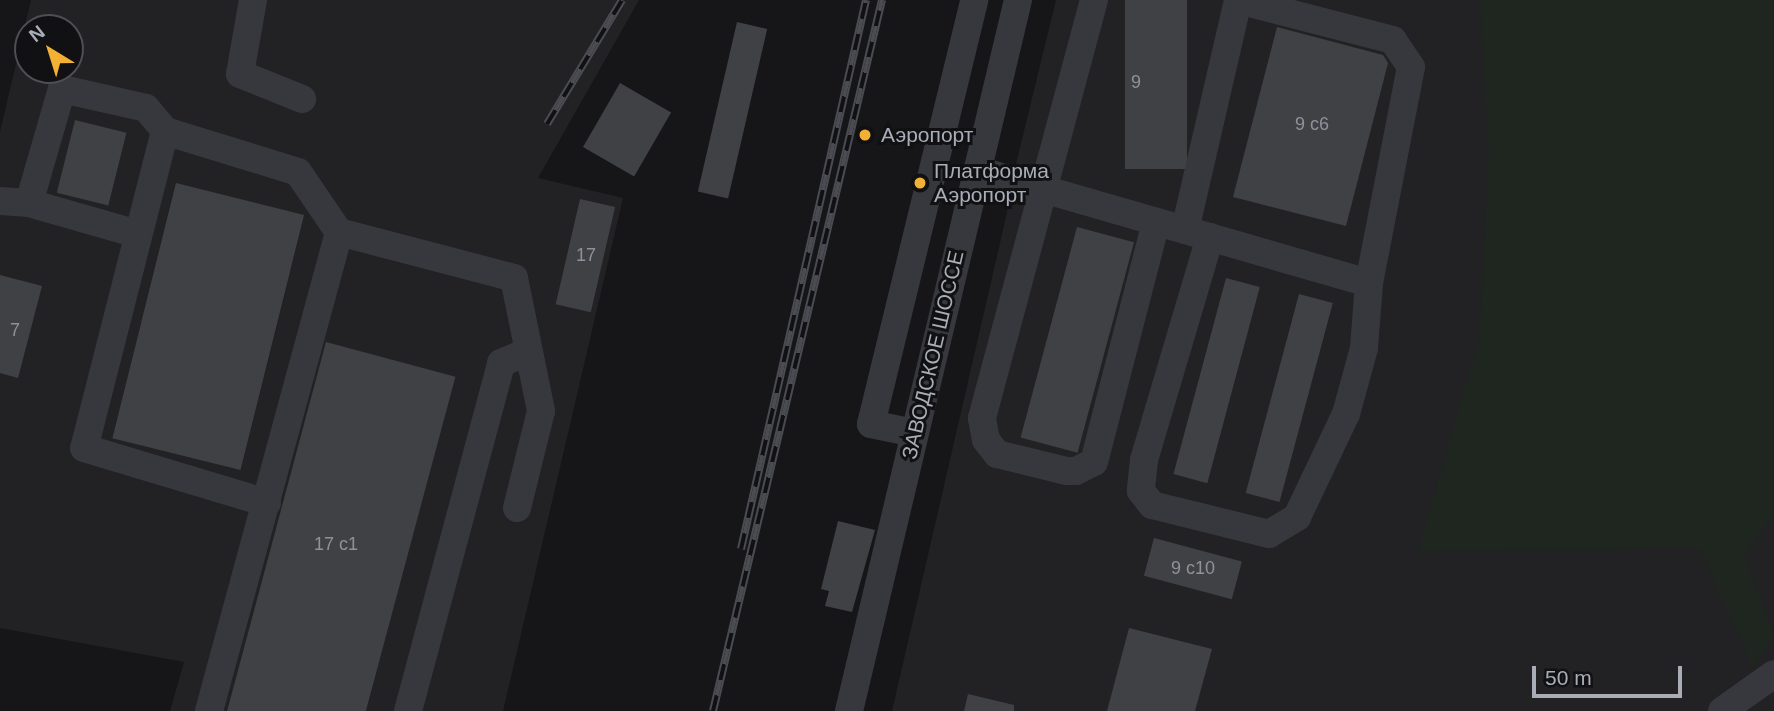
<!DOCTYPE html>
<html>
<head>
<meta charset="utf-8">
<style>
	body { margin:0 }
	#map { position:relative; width:1774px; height:711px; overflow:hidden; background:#161618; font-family:Arial,sans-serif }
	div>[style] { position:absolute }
	.built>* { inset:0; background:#222225 }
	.green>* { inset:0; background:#1e261f }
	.building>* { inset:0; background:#404145; transform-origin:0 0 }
	.minor>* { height:28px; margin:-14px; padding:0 14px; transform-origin:14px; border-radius:14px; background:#37383d }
	.rail>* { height:8px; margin-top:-4px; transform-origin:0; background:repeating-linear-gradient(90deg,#111113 0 16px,#4a4c52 0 32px); box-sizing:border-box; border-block:2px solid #4a4c52 }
	.dots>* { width:19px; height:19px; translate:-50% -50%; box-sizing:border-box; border:4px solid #111113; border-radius:50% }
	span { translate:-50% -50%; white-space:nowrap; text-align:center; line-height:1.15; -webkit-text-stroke:6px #111113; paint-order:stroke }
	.number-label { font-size:18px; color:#8e929b }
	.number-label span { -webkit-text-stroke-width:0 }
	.poi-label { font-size:21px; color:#a8adb8 }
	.left { translate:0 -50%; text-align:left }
	.street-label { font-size:21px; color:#a8adb8 }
	.north { position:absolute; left:14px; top:14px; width:70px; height:70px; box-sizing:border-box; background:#111113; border:2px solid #4d4f55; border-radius:50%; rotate:322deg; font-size:19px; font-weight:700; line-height:28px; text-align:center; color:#a8adb8 }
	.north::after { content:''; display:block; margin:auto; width:24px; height:32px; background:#f2b134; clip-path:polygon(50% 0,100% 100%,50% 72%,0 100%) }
	.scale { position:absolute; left:1532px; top:666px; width:150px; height:32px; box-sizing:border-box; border:4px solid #a8adb8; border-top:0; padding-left:9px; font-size:21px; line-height:24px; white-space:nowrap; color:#a8adb8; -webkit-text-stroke:5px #111113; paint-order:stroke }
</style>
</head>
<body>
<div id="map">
	<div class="built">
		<i style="clip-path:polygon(evenodd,31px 0,639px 0,538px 178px,623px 198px,503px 711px,170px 711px,184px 662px,0 628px,0 132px,31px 0,28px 28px,70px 28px,70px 70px,28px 70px,28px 28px)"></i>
		<i style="clip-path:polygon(1056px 0,1774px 0,1774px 711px,892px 711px,1009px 204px,1014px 203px,1020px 174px,1016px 164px)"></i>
	</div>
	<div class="green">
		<i style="clip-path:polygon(1480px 0,1774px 0,1774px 515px,1744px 555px,1774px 635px,1753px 668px,1699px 548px,1418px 551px,1479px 339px,1489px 153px)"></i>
	</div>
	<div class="building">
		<i style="left:1125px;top:0;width:62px;height:169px"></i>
		<i style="left:737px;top:22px;width:31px;height:174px;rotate:13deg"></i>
		<i style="clip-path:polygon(1277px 27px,1383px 55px,1388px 63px,1346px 226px,1233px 197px)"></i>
		<i style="left:620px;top:83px;width:59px;height:74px;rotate:30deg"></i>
		<i style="left:75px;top:120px;width:53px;height:75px;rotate:14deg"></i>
		<i style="left:176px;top:183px;width:132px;height:263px;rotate:14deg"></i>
		<i style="left:580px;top:199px;width:36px;height:108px;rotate:13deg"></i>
		<i style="left:1077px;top:227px;width:59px;height:218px;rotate:15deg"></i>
		<i style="clip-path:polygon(0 275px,42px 286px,18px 378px,0 373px)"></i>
		<i style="left:1226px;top:278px;width:35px;height:203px;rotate:15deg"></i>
		<i style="left:1299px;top:294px;width:35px;height:206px;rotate:15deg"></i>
		<i style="left:326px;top:342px;width:134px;height:382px;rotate:15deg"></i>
		<i style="clip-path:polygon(838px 521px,875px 530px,852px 612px,825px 606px,829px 591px,821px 589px)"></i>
		<i style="left:1154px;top:538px;width:91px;height:39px;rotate:15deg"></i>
		<i style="clip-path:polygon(1129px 628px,1212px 649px,1195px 711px,1107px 711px)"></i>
		<i style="clip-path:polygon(968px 694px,1014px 705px,1014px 711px,964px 711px)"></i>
	</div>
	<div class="minor">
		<i style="left:253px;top:0;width:75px;rotate:100deg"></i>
		<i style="left:240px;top:74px;width:67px;rotate:22deg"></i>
		<i style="left:1094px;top:0;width:433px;rotate:105deg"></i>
		<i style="left:982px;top:418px;width:22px;rotate:80deg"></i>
		<i style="left:986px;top:440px;width:18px;rotate:52deg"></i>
		<i style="left:997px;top:454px;width:72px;rotate:13.7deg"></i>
		<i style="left:1067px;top:471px;width:9px"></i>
		<i style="left:1076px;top:471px;width:20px;rotate:-27deg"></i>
		<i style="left:1094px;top:462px;width:248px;rotate:-75.5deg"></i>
		<i style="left:165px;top:131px;width:327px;rotate:104.3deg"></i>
		<i style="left:84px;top:448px;width:191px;rotate:16.7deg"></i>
		<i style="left:977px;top:170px;width:408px;rotate:16.1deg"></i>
		<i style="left:0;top:201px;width:29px;rotate:4deg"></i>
		<i style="left:29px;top:203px;width:113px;rotate:15.9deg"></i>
		<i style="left:29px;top:203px;width:119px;rotate:-73.9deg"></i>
		<i style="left:62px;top:89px;width:86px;rotate:12.7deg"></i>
		<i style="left:146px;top:108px;width:30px;rotate:50deg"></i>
		<i style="left:165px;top:131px;width:139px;rotate:17.1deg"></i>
		<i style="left:298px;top:172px;width:73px;rotate:55.7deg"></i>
		<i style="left:339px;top:232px;width:181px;rotate:14.7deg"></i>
		<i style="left:514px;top:278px;width:136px;rotate:78.5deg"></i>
		<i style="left:541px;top:411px;width:100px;rotate:103.9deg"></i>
		<i style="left:1185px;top:230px;width:236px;rotate:-77deg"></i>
		<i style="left:1210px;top:237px;width:233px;rotate:106.5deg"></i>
		<i style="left:1144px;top:460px;width:31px;rotate:96deg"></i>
		<i style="left:1141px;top:491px;width:18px;rotate:52deg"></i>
		<i style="left:1152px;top:505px;width:121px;rotate:13.9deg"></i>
		<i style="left:1269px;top:534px;width:33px;rotate:-31deg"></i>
		<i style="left:1297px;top:517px;width:114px;rotate:-64.6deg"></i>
		<i style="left:1346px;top:414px;width:68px;rotate:-74.7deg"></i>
		<i style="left:1364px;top:348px;width:65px;rotate:-85.6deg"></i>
		<i style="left:1369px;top:283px;width:220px;rotate:-79deg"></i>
		<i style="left:1411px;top:67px;width:32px;rotate:-124deg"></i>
		<i style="left:1393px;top:40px;width:160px;rotate:-165.5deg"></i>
		<i style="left:914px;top:433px;width:44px;rotate:-168.2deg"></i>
		<i style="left:871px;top:424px;width:436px;rotate:-76.3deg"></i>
		<i style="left:209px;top:711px;width:496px;rotate:-74.8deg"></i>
		<i style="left:408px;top:711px;width:360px;rotate:-75deg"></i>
		<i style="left:501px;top:363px;width:30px;rotate:-23deg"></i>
		<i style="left:849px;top:711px;width:731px;rotate:-76.63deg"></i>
		<i style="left:1722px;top:711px;width:64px;rotate:-35.4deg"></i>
	</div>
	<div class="rail">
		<i style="left:547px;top:124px;width:145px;rotate:-58.8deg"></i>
		<i style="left:741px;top:549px;width:563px;rotate:-77.17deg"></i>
		<i style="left:713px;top:711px;width:731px;rotate:-76.63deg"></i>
	</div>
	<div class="dots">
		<i style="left:865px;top:135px;background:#f2b134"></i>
		<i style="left:920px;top:183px;background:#f2b134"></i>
	</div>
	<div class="number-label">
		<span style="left:1136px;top:82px">9</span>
		<span style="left:1312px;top:124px">9 с6</span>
		<span style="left:586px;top:255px">17</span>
		<span style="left:15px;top:330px">7</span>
		<span style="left:336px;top:544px">17 с1</span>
		<span style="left:1193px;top:568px">9 с10</span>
	</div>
	<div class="poi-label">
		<span class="left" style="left:881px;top:135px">Аэропорт</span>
		<span class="left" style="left:934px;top:183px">Платформа<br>Аэропорт</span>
	</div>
	<div class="street-label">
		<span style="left:933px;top:355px;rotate:-77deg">ЗАВОДСКОЕ ШОССЕ</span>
	</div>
	<div class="north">N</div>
	<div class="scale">50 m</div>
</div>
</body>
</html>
